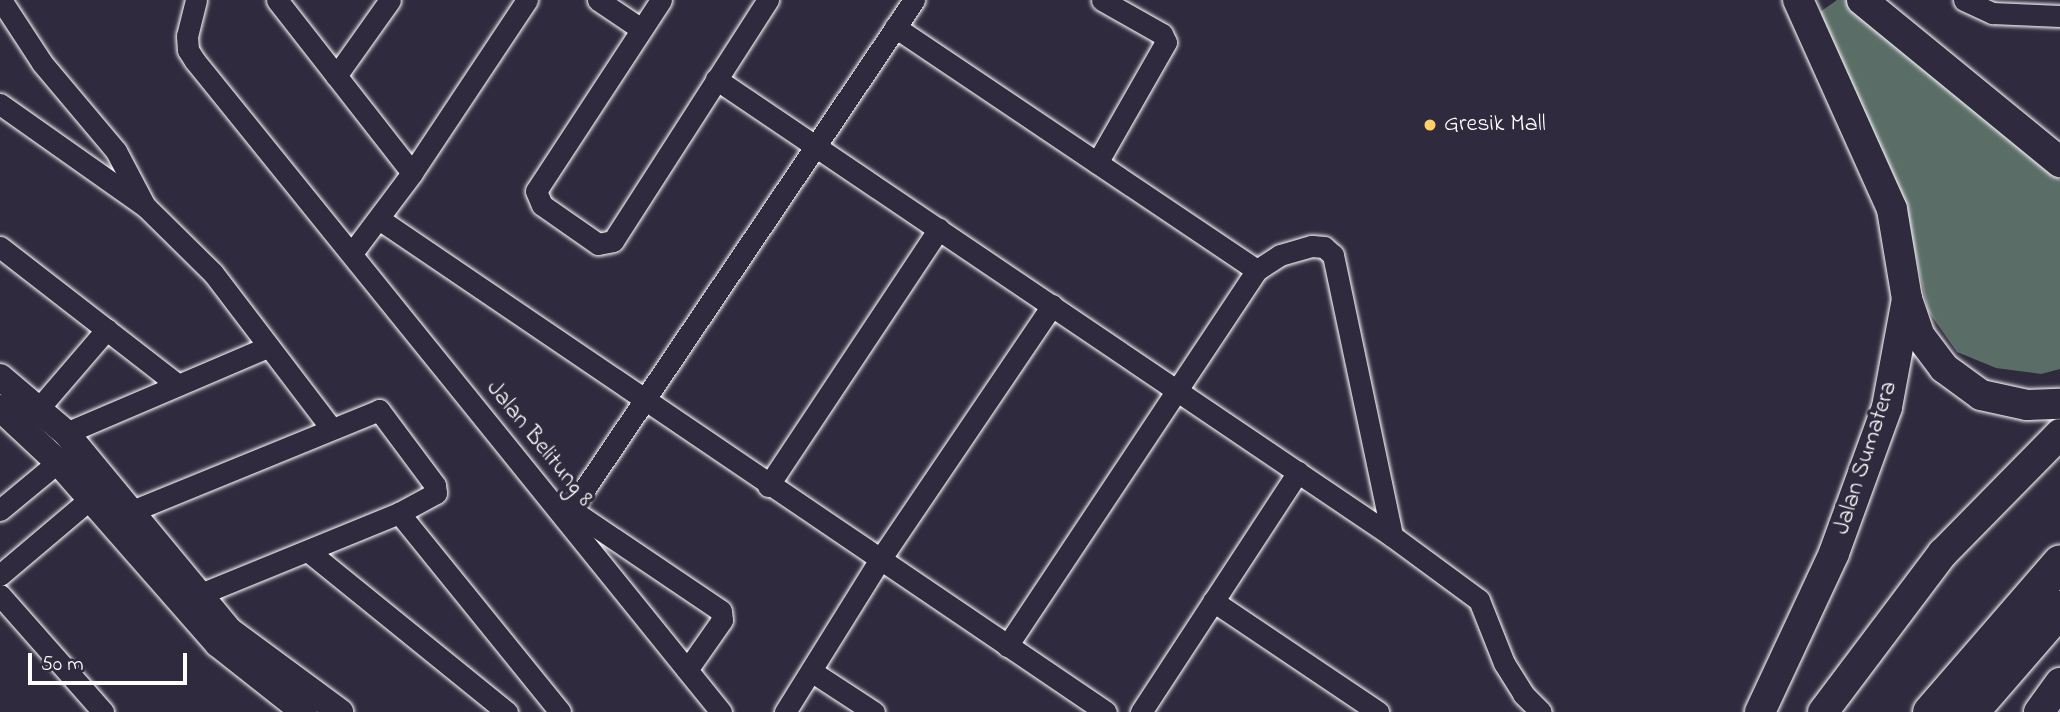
<!DOCTYPE html>
<html>
<head>
<meta charset="utf-8">
<style>
	body { margin:0 }
	#map { position:relative; width:2060px; height:712px; overflow:hidden; background:#2f2a3d; font-family:"Indie Flower",sans-serif }
	div>[style] { position:absolute }
	.green>* { inset:0; background:#5a6d66 }
	.roads { filter:drop-shadow(0 0 2px #fff) drop-shadow(0 0 2px #fff) }
	.minor>* { height:21px; margin:-10.5px; padding:0 10.5px; transform-origin:10.5px; border-radius:10.5px; background:#2f2a3d }
	.tertiary>* { height:26px; margin:-13px; padding:0 13px; transform-origin:13px; border-radius:13px; background:#2f2a3d }
	.secondary>* { height:30px; margin:-15px; padding:0 15px; transform-origin:15px; border-radius:15px; background:#2f2a3d }
	.trunk>* { height:35px; margin:-17.5px; padding:0 17.5px; transform-origin:17.5px; border-radius:17.5px; background:#2f2a3d }
	.dots>* { width:19px; height:19px; translate:-50% -50%; box-sizing:border-box; border:4px solid #2f2a3d; border-radius:50% }
	span { translate:-50% -50%; white-space:nowrap; text-align:center; line-height:1.15; -webkit-text-stroke:7px #2f2a3d; paint-order:stroke }
	.poi-label { font-size:24px; color:#fff }
	.left { translate:0 -50%; text-align:left }
	.street-label { font-size:24px; color:#fff }
	.scale { position:absolute; left:28px; top:653px; width:159px; height:32px; box-sizing:border-box; border:4px solid #fff; border-top:0; padding-left:9px; font-size:21px; line-height:24px; white-space:nowrap; color:#fff; -webkit-text-stroke:5px #2f2a3d; paint-order:stroke }
</style>
</head>
<body>
<div id="map">
	<div class="green">
		<i style="clip-path:polygon(1837px 0,1846px 0,2060px 180px,2060px 369px,2041px 374px,1996px 368px,1957px 352px,1928px 311px,1905px 207px,1820px 12px)"></i>
	</div>
	<div class="roads">
		<div class="minor">
			<i style="left:1px;top:0;width:75px;rotate:56.9deg"></i>
			<i style="left:42px;top:63px;width:115px;rotate:49.9deg"></i>
			<i style="left:116px;top:151px;width:60px;rotate:62.2deg"></i>
			<i style="left:196px;top:0;width:37px;rotate:104deg"></i>
			<i style="left:187px;top:36px;width:14px;rotate:86deg"></i>
			<i style="left:188px;top:50px;width:13px;rotate:58deg"></i>
			<i style="left:195px;top:61px;width:837px;rotate:51.06deg"></i>
			<i style="left:277px;top:0;width:219px;rotate:52deg"></i>
			<i style="left:598px;top:0;width:52px;rotate:34deg"></i>
			<i style="left:661px;top:0;width:228px;rotate:123.2deg"></i>
			<i style="left:536px;top:191px;width:15px;rotate:67deg"></i>
			<i style="left:542px;top:205px;width:68px;rotate:34.9deg"></i>
			<i style="left:598px;top:244px;width:15px;rotate:-11deg"></i>
			<i style="left:613px;top:241px;width:287px;rotate:-57.3deg"></i>
			<i style="left:1964px;top:0;width:31px;rotate:25deg"></i>
			<i style="left:1992px;top:13px;width:68px;rotate:2.5deg"></i>
			<i style="left:895px;top:27px;width:436px;rotate:33.9deg"></i>
			<i style="left:336px;top:76px;width:93px;rotate:-54.6deg"></i>
			<i style="left:716px;top:79px;width:816px;rotate:34.06deg"></i>
			<i style="left:1392px;top:536px;width:108px;rotate:36.3deg"></i>
			<i style="left:1479px;top:600px;width:68px;rotate:68.4deg"></i>
			<i style="left:1504px;top:663px;width:36px;rotate:58deg"></i>
			<i style="left:1523px;top:694px;width:25px;rotate:45deg"></i>
			<i style="left:0;top:104px;width:179px;rotate:35.2deg"></i>
			<i style="left:146px;top:207px;width:94px;rotate:44.6deg"></i>
			<i style="left:213px;top:273px;width:195px;rotate:52.7deg"></i>
			<i style="left:1097px;top:163px;width:139px;rotate:-60.3deg"></i>
			<i style="left:1166px;top:42px;width:9px;rotate:-117deg"></i>
			<i style="left:1162px;top:34px;width:69px;rotate:-150.5deg"></i>
			<i style="left:379px;top:219px;width:878px;rotate:34.14deg"></i>
			<i style="left:0;top:247px;width:225px;rotate:37.8deg"></i>
			<i style="left:352px;top:253px;width:100px;rotate:-53.1deg"></i>
			<i style="left:412px;top:173px;width:208px;rotate:-56.4deg"></i>
			<i style="left:39px;top:408px;width:104px;rotate:-49.3deg"></i>
			<i style="left:66px;top:433px;width:220px;rotate:-23.1deg"></i>
			<i style="left:768px;top:486px;width:309px;rotate:-56.4deg"></i>
			<i style="left:570px;top:509px;width:182px;rotate:34deg"></i>
			<i style="left:721px;top:611px;width:9px;rotate:84deg"></i>
			<i style="left:722px;top:620px;width:61px;rotate:125deg"></i>
			<i style="left:0;top:510px;width:75px;rotate:-39.6deg"></i>
			<i style="left:132px;top:511px;width:267px;rotate:-22.2deg"></i>
			<i style="left:379px;top:410px;width:94px;rotate:53.3deg"></i>
			<i style="left:435px;top:485px;width:8px;rotate:83deg"></i>
			<i style="left:436px;top:493px;width:42px;rotate:151.6deg"></i>
			<i style="left:399px;top:513px;width:217px;rotate:157.8deg"></i>
			<i style="left:399px;top:513px;width:256px;rotate:51deg"></i>
			<i style="left:565px;top:518px;width:625px;rotate:-56.03deg"></i>
			<i style="left:308px;top:551px;width:256px;rotate:39deg"></i>
			<i style="left:0;top:575px;width:118px;rotate:-40.2deg"></i>
			<i style="left:0;top:595px;width:156px;rotate:48.6deg"></i>
			<i style="left:1213px;top:601px;width:199px;rotate:33.9deg"></i>
			<i style="left:1007px;top:646px;width:452px;rotate:-56.4deg"></i>
			<i style="left:1257px;top:270px;width:27px;rotate:-33deg"></i>
			<i style="left:1280px;top:255px;width:33px;rotate:-16deg"></i>
			<i style="left:1312px;top:246px;width:12px;rotate:5deg"></i>
			<i style="left:1324px;top:247px;width:12px;rotate:42deg"></i>
			<i style="left:1333px;top:255px;width:287px;rotate:78.1deg"></i>
			<i style="left:811px;top:671px;width:75px;rotate:33.1deg"></i>
			<i style="left:785px;top:712px;width:178px;rotate:-58.1deg"></i>
			<i style="left:879px;top:561px;width:309px;rotate:-55.9deg"></i>
			<i style="left:1141px;top:712px;width:287px;rotate:-56.8deg"></i>
		</div>
		<div class="tertiary">
			<i style="left:0;top:377px;width:87px;rotate:40.3deg"></i>
			<i style="left:66px;top:433px;width:257px;rotate:50.4deg"></i>
			<i style="left:230px;top:631px;width:137px;rotate:36.4deg"></i>
			<i style="left:0;top:408px;width:79px;rotate:43deg"></i>
			<i style="left:58px;top:462px;width:242px;rotate:48.7deg"></i>
			<i style="left:218px;top:644px;width:110px;rotate:38.3deg"></i>
		</div>
		<div class="secondary">
			<i style="left:1862px;top:0;width:256px;rotate:39.3deg"></i>
			<i style="left:1907px;top:299px;width:39px;rotate:71deg"></i>
			<i style="left:1920px;top:336px;width:40px;rotate:53deg"></i>
			<i style="left:1944px;top:368px;width:46px;rotate:36.1deg"></i>
			<i style="left:1981px;top:395px;width:47px;rotate:12.3deg"></i>
			<i style="left:2027px;top:405px;width:33px;rotate:-2deg"></i>
			<i style="left:1760px;top:712px;width:175px;rotate:-65deg"></i>
			<i style="left:1834px;top:553px;width:155px;rotate:-70deg"></i>
			<i style="left:1887px;top:407px;width:110px;rotate:-79.5deg"></i>
			<i style="left:1907px;top:299px;width:91px;rotate:-99.5deg"></i>
			<i style="left:1892px;top:209px;width:229px;rotate:-114.2deg"></i>
			<i style="left:1823px;top:712px;width:199px;rotate:-53deg"></i>
			<i style="left:1943px;top:553px;width:167px;rotate:-45.5deg"></i>
			<i style="left:2039px;top:712px;width:36px;rotate:-54deg"></i>
		</div>
		<div class="trunk">
			<i style="left:1930px;top:712px;width:198px;rotate:-49.1deg"></i>
			<i style="left:1970px;top:712px;width:138px;rotate:-49.1deg"></i>
		</div>
	</div>
	<div class="dots">
		<i style="left:1430px;top:125px;background:#ffd166"></i>
	</div>
	<div class="poi-label">
		<span class="left" style="left:1444px;top:125px">Gresik Mall</span>
	</div>
	<div class="street-label">
		<span style="left:539px;top:444px;rotate:51deg">Jalan Belitung 8</span>
		<span style="left:1866px;top:458px;rotate:-72deg">Jalan Sumatera</span>
	</div>
	<div class="scale">50 m</div>
</div>
</body>
</html>
